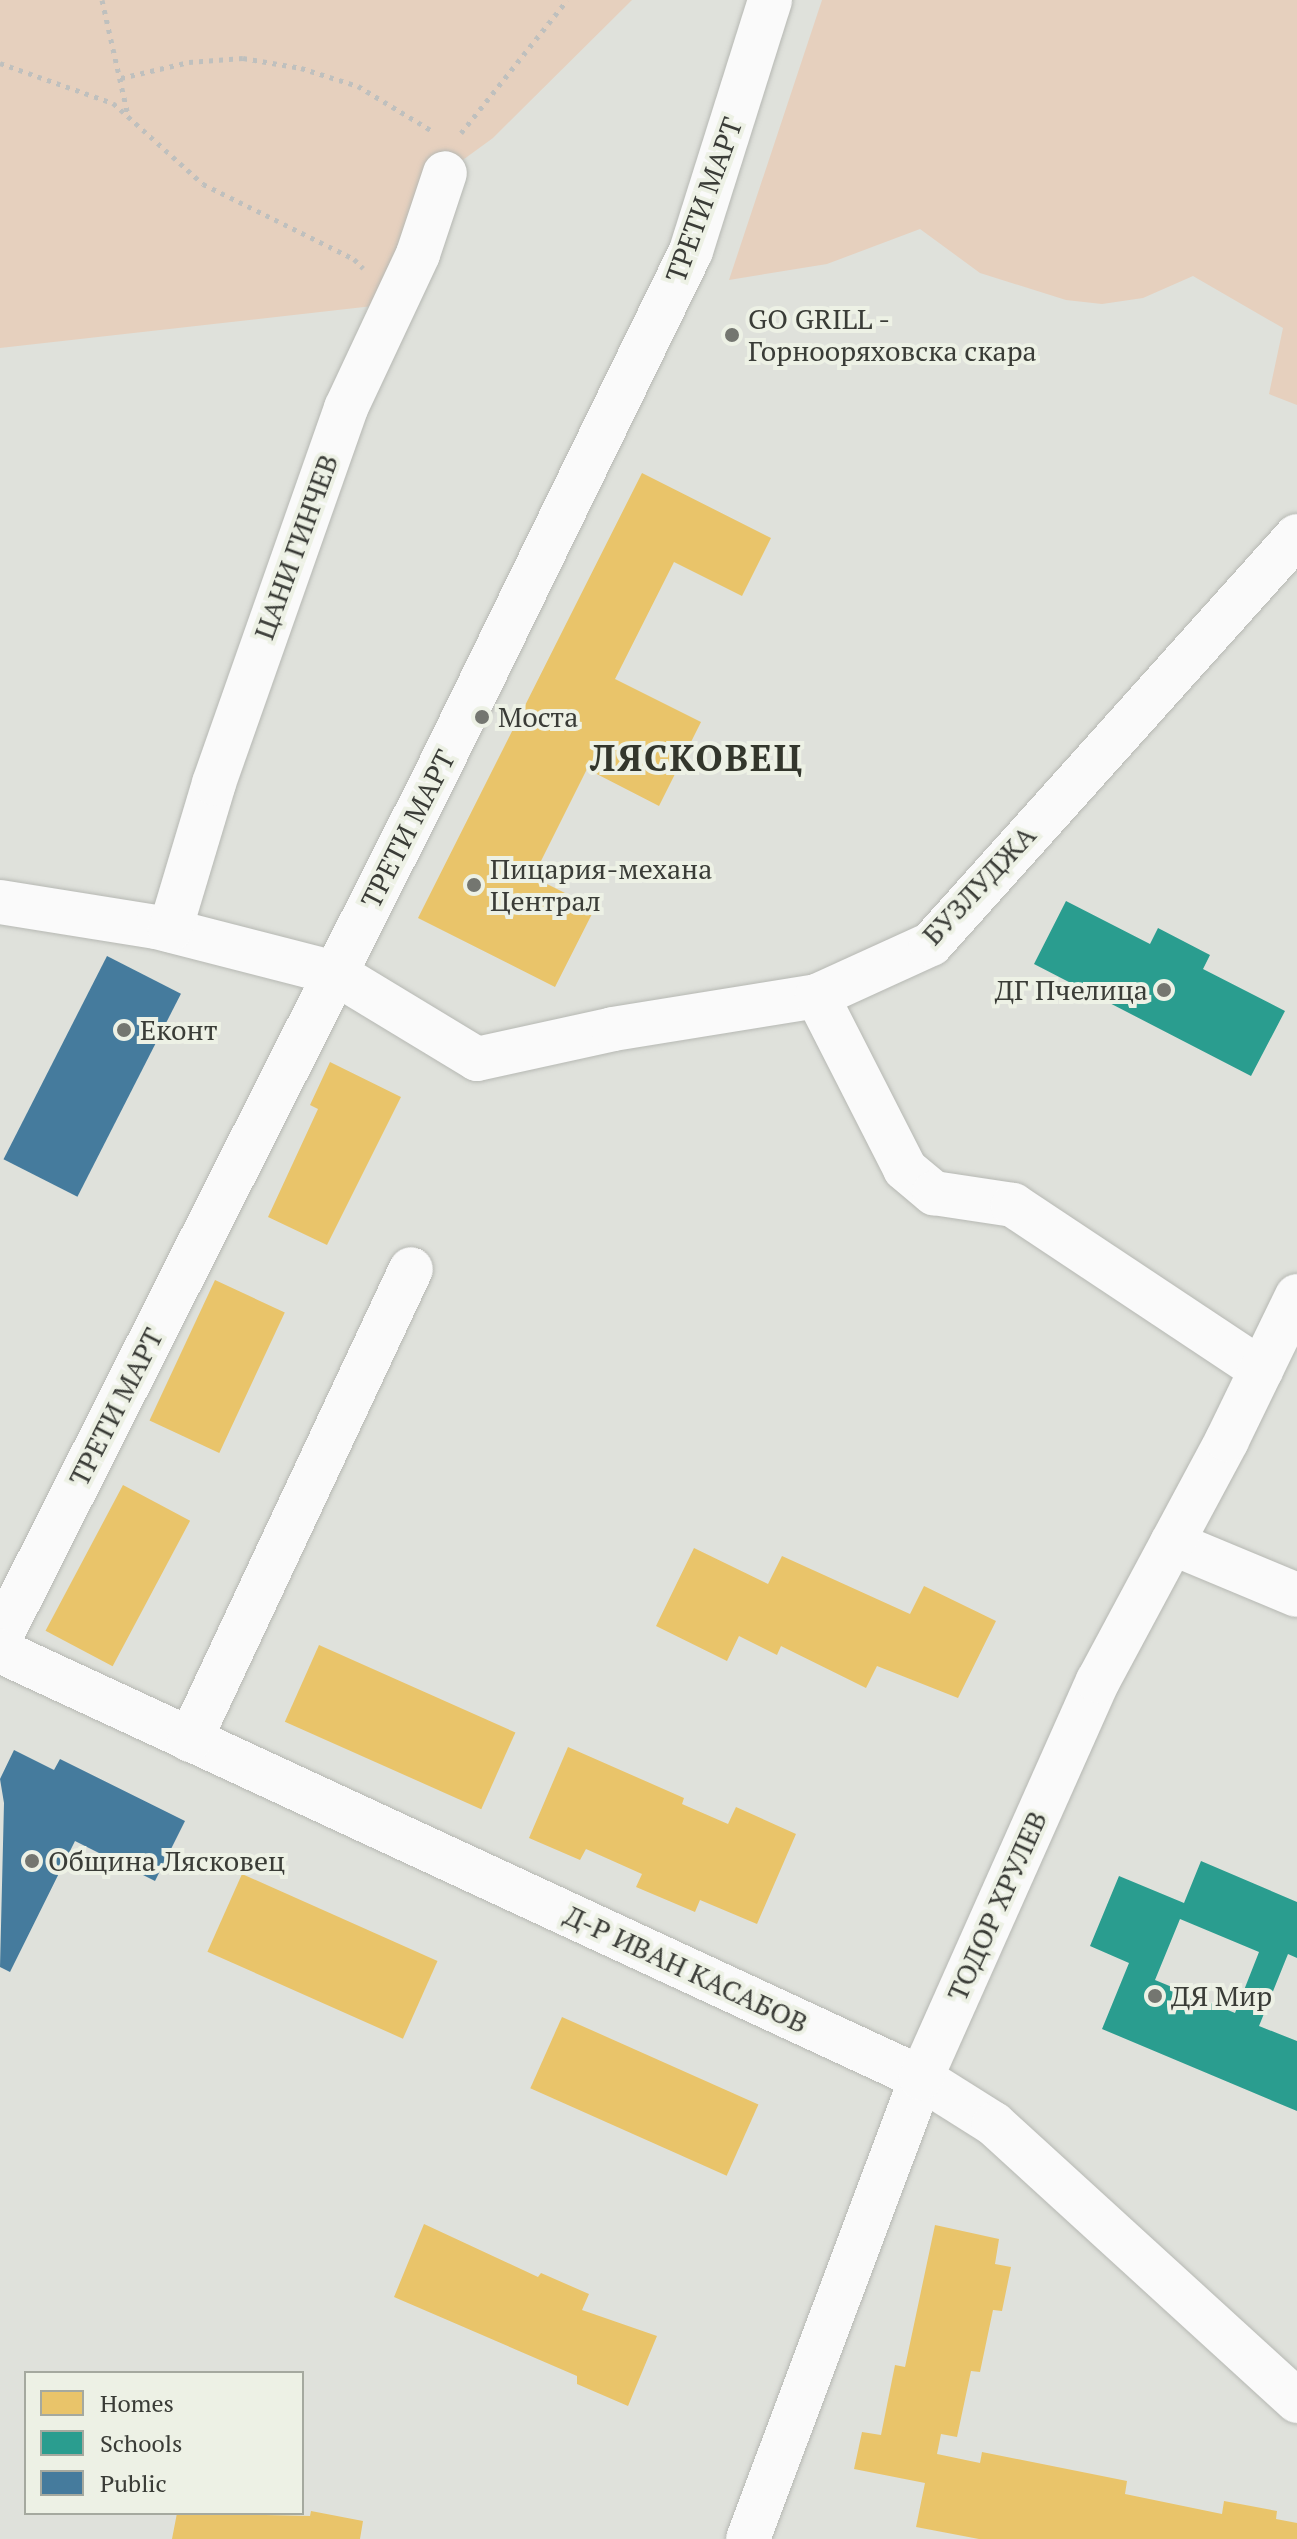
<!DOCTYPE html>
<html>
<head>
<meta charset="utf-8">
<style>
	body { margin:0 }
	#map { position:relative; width:1297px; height:2539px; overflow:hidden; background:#dfe1db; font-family:"PT Serif",serif }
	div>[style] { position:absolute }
	.green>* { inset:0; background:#e6d0be }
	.homes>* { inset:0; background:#e9c46a; transform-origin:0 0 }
	.schools>* { inset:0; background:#2a9d8f }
	.public>* { inset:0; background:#457b9d; transform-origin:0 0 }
	.path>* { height:5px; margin-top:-2.5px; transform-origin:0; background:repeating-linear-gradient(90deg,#bfc0be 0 4px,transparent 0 10px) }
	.roads { filter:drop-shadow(0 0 2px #b6b8b3) drop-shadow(0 0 2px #b6b8b3) }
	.minor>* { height:44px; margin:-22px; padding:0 22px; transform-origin:22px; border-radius:22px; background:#fafafa }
	.dots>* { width:22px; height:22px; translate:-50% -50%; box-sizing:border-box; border:4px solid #edf1e5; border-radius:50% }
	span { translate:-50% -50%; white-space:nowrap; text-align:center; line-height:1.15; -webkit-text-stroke:8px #edf1e5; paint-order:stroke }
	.street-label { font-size:28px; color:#3a3c37 }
	.poi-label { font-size:28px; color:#3a3c37 }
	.left { translate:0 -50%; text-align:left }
	.right { translate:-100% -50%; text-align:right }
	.district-label { font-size:36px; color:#33362c; font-weight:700; letter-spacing:2px }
	.legend { position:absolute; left:24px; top:2371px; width:280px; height:144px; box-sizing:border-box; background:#edf1e5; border:2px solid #a5a99f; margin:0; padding:10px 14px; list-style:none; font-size:24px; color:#3a3c37 }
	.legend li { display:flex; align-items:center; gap:16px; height:40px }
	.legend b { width:40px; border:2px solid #a5a99f }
</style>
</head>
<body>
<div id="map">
	<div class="green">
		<i style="clip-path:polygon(0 0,632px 0,493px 138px,438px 178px,373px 306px,0 348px)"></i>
		<i style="clip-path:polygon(822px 0,1297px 0,1297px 405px,1269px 394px,1283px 328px,1193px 276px,1143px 298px,1102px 304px,1066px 300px,980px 273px,920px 229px,827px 264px,729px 280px)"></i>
	</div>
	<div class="homes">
		<i style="clip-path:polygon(642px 473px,771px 538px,742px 596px,674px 562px,615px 679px,701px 722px,659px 806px,587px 769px,533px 877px,595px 908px,555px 987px,418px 918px)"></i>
		<i style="clip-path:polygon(330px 1062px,401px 1097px,327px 1245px,268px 1217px,318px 1109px,310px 1105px)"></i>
		<i style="left:215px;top:1280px;width:77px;height:155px;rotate:25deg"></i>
		<i style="left:123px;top:1485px;width:76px;height:165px;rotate:28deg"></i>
		<i style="clip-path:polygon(694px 1548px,768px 1584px,782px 1556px,910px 1614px,924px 1586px,996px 1621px,958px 1698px,877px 1666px,866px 1688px,781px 1646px,777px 1655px,739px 1636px,727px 1661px,656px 1626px)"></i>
		<i style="left:319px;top:1645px;width:215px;height:84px;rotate:24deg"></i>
		<i style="clip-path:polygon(568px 1747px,684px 1798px,682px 1804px,728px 1824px,736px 1807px,796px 1834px,757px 1924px,700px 1900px,695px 1912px,636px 1887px,642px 1874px,586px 1849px,580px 1860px,529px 1838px)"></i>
		<i style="left:242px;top:1874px;width:214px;height:85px;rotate:24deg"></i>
		<i style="left:562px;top:2017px;width:215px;height:78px;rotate:24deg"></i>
		<i style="clip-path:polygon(424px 2224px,538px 2277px,541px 2273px,589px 2294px,582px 2310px,657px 2336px,628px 2406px,577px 2384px,577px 2376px,394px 2297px)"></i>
		<i style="clip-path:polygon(935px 2225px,999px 2239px,995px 2264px,1011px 2267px,1002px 2311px,993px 2310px,980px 2372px,971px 2371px,957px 2437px,941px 2434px,937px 2454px,980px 2463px,982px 2452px,1127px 2481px,1125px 2494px,1222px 2514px,1224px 2501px,1277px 2511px,1276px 2519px,1297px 2523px,1297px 2539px,979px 2539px,916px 2527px,925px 2483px,854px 2469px,862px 2432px,881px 2435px,895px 2365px,905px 2367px)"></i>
		<i style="clip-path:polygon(311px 2511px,363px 2521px,360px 2539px,172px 2539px,177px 2513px,310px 2516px)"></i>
	</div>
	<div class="schools">
		<i style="clip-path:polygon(1066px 901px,1150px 944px,1158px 928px,1210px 955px,1203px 969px,1285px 1011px,1251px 1076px,1034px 964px)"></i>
		<i style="clip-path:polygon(evenodd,1201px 1861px,1297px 1902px,1297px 1958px,1288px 1954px,1259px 2026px,1297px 2041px,1297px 2111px,1102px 2029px,1129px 1963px,1090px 1946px,1119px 1876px,1184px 1903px,1201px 1861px,1180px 1919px,1259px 1952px,1235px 2013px,1155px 1980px,1180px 1919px)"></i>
	</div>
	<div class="public">
		<i style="left:107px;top:956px;width:83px;height:228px;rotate:27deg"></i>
		<i style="clip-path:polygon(14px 1750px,54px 1770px,60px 1759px,185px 1821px,155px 1881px,75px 1841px,10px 1972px,0 1967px,4px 1803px,0 1779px)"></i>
	</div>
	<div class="path">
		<i style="left:102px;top:0;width:118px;rotate:77.3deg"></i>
		<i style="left:0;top:63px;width:120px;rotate:19.5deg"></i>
		<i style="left:113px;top:103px;width:121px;rotate:42deg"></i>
		<i style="left:203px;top:184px;width:169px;rotate:26.4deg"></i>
		<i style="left:354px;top:259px;width:13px;rotate:45deg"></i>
		<i style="left:121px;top:78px;width:70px;rotate:-13.2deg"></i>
		<i style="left:189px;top:62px;width:54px;rotate:-4.2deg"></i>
		<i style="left:243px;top:58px;width:59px;rotate:9.8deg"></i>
		<i style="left:301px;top:68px;width:60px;rotate:17.5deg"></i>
		<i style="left:358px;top:86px;width:89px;rotate:31.2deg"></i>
		<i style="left:461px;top:133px;width:170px;rotate:-51.4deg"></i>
	</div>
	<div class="roads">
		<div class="minor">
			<i style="left:0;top:902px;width:158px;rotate:9.1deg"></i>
			<i style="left:156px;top:927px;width:185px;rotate:14.4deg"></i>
			<i style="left:335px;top:973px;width:166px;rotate:31.2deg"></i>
			<i style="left:477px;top:1059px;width:139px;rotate:-12.4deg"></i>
			<i style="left:613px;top:1029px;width:207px;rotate:-9.2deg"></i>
			<i style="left:817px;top:996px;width:125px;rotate:-24.5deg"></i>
			<i style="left:931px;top:944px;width:548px;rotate:-48.11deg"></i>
			<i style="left:170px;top:930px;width:153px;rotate:-73.3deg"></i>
			<i style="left:214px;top:783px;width:398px;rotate:-70.6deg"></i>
			<i style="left:346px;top:408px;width:170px;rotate:-64.9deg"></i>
			<i style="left:418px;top:254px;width:85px;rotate:-71.6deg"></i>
			<i style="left:817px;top:996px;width:194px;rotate:63deg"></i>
			<i style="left:905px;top:1169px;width:38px;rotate:40deg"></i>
			<i style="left:934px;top:1193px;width:80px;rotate:8.6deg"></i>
			<i style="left:1013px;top:1205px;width:298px;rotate:33.6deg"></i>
			<i style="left:1172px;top:1543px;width:135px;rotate:22.6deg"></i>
			<i style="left:0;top:1638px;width:963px;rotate:-63.22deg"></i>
			<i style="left:434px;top:778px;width:586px;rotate:-64deg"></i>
			<i style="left:691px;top:251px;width:263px;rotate:-72.5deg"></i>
			<i style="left:0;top:1651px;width:1015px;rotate:24.87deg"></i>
			<i style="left:921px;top:2078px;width:86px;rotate:32.2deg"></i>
			<i style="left:994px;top:2124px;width:411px;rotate:42.4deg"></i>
			<i style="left:190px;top:1740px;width:520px;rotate:-64.86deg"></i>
			<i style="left:748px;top:2539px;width:492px;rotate:-69.4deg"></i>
			<i style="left:921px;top:2078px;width:435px;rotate:-66deg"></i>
			<i style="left:1098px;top:1681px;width:273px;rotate:-61.8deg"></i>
			<i style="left:1227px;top:1440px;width:160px;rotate:-64.1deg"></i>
		</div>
	</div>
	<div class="dots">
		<i style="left:732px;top:335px;background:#747670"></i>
		<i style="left:482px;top:717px;background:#747670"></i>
		<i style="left:474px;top:885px;background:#747670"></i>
		<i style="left:1164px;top:990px;background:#747670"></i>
		<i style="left:124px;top:1030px;background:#747670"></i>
		<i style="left:32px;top:1861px;background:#747670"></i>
		<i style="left:1155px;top:1996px;background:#747670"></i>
	</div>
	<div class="street-label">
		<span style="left:704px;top:200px;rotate:-70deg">ТРЕТИ МАРТ</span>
		<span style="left:296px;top:547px;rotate:-70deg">ЦАНИ ГИНЧЕВ</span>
		<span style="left:408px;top:829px;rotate:-63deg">ТРЕТИ МАРТ</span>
		<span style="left:979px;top:885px;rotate:-47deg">БУЗЛУДЖА</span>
		<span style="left:116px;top:1407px;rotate:-63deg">ТРЕТИ МАРТ</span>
		<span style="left:997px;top:1906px;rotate:-66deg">ТОДОР ХРУЛЕВ</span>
		<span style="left:686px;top:1969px;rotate:25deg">Д-Р ИВАН КАСАБОВ</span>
	</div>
	<div class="poi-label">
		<span class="left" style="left:748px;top:335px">GO GRILL -<br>Горнооряховска скара</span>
		<span class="left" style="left:498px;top:717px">Моста</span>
		<span class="left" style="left:490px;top:885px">Пицария-механа<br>Централ</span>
		<span class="right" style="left:1148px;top:990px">ДГ Пчелица</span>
		<span class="left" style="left:140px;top:1030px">Еконт</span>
		<span class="left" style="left:48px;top:1861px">Община Лясковец</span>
		<span class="left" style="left:1171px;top:1996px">ДЯ Мир</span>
	</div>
	<div class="district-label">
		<span style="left:697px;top:758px">ЛЯСКОВЕЦ</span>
	</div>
	<ul class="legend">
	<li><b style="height:22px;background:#e9c46a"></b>Homes</li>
	<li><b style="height:22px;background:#2a9d8f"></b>Schools</li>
	<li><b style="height:22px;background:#457b9d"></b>Public</li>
	</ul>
</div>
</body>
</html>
